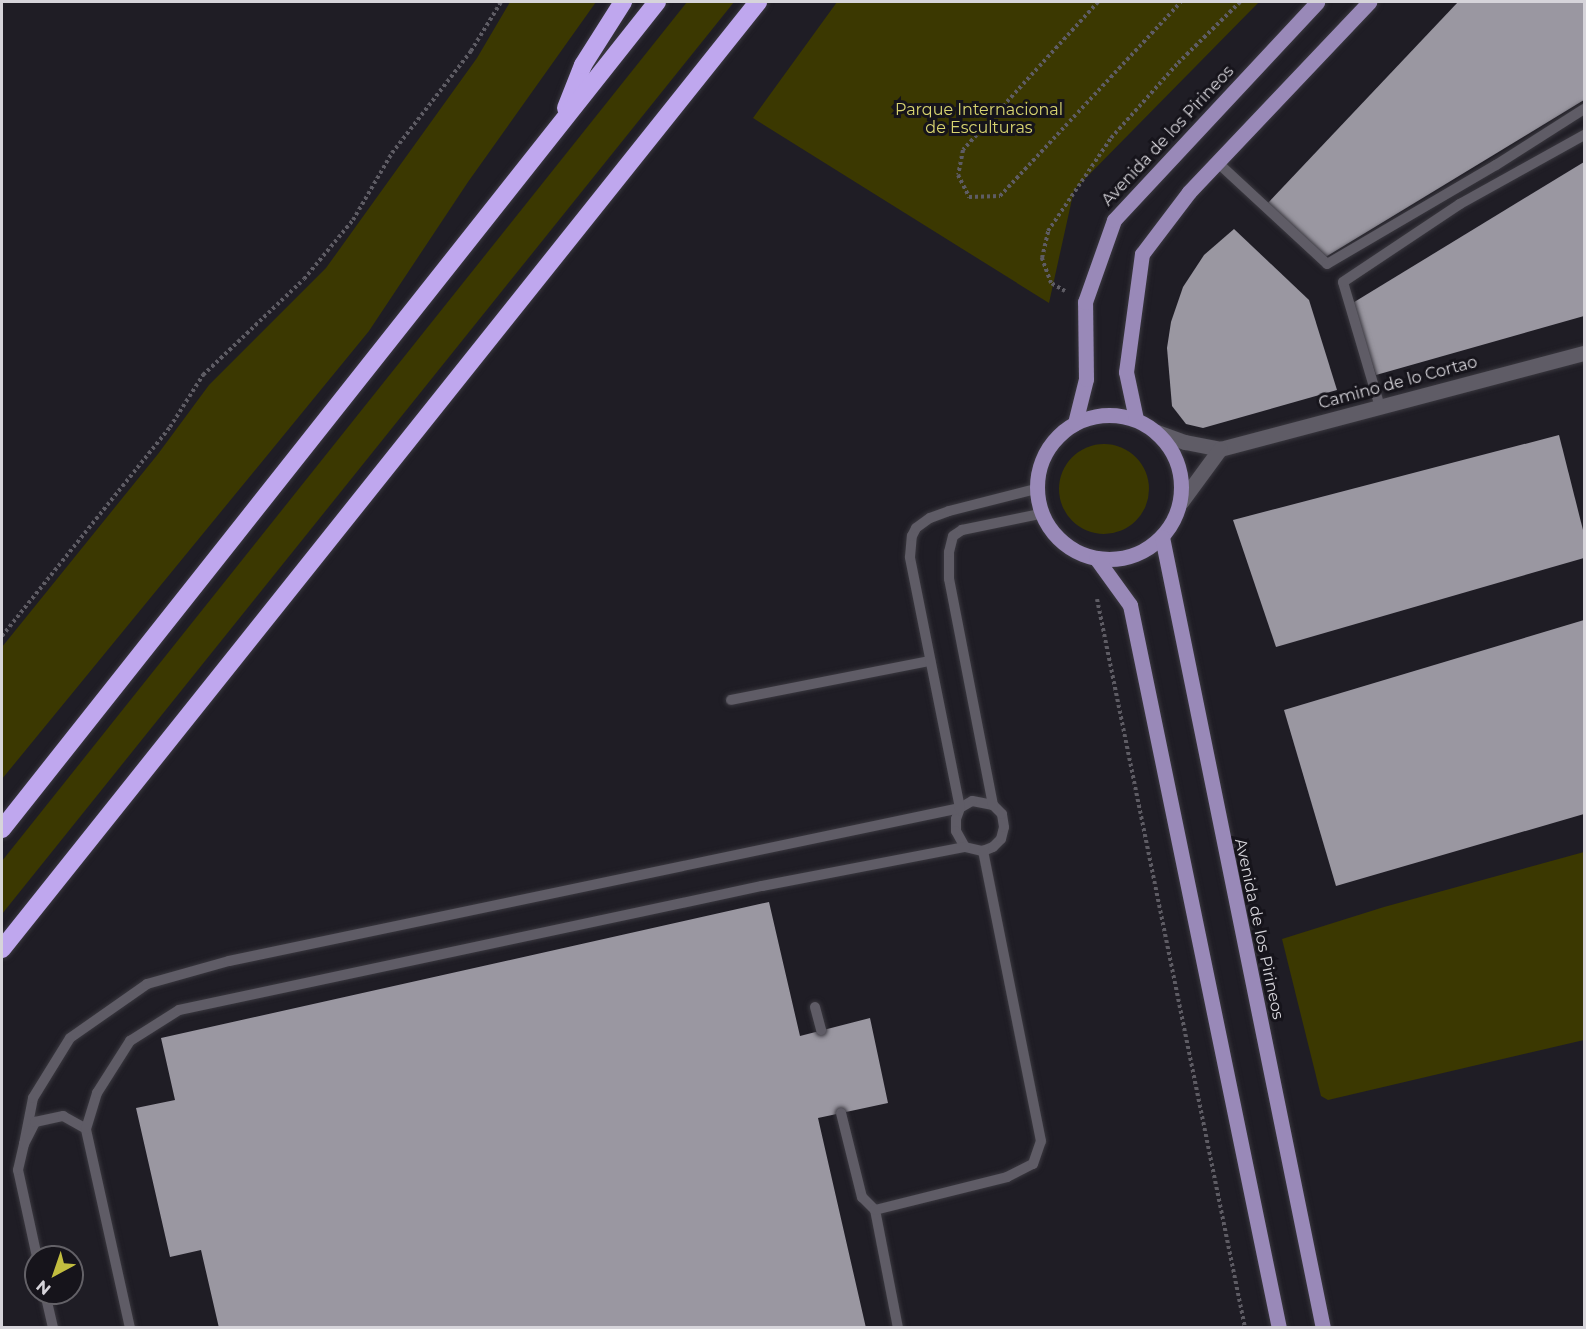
<!DOCTYPE html>
<html>
<head>
<meta charset="utf-8">
<style>
	body { margin:0 }
	#map { position:relative; width:1586px; height:1329px; overflow:hidden; background:#1f1d25; font-family:Montserrat,sans-serif }
	div>[style] { position:absolute }
	.green>* { inset:0; background:#3b3801 }
	.round { border-radius:50% }
	.building>* { inset:0; background:#9a97a1 }
	.path>* { height:4px; margin-top:-2px; transform-origin:0; background:repeating-linear-gradient(90deg,#5e5c64 0 3px,transparent 0 6px) }
	.roads { filter:drop-shadow(0 0 2px #3a383f) drop-shadow(0 0 2px #3a383f) }
	.lane>* { height:10px; margin:-5px; padding:0 5px; transform-origin:5px; border-radius:5px; background:#5f5c66 }
	.street>* { height:15px; margin:-7.5px; padding:0 7.5px; transform-origin:7.5px; border-radius:7.5px; background:#5f5c66 }
	.primary>* { height:15px; margin:-7.5px; padding:0 7.5px; transform-origin:7.5px; border-radius:7.5px; background:#9989b8 }
	.primary>.ring { margin:-7.5px; padding:0; box-sizing:content-box; background:none; border:15px solid #9989b8; border-radius:50% }
	.highway>* { height:18px; margin:-9px; padding:0 9px; transform-origin:9px; border-radius:9px; background:#bfa7ee }
	span { translate:-50% -50%; white-space:nowrap; text-align:center; line-height:1.15; -webkit-text-stroke:6px #16141b; paint-order:stroke }
	.park-label { font-size:16px; color:#d8d470 }
	.street-label { font-size:16px; color:#d6d4da }
	.frame { position:absolute; inset:0; border:3px solid #d6d4da; pointer-events:none }
	.north { position:absolute; left:24px; top:1245px; width:60px; height:60px; box-sizing:border-box; background:#16141b; border:2px solid #636167; border-radius:50%; rotate:220deg; font-size:16px; font-weight:700; line-height:24px; text-align:center; color:#d6d4da }
	.north::after { content:''; display:block; margin:auto; width:21px; height:27px; background:#c2bd3f; clip-path:polygon(50% 0,100% 100%,50% 72%,0 100%) }
</style>
</head>
<body>
<div id="map">
	<div class="green">
		<i style="clip-path:polygon(510px 2px,596px 2px,468px 182px,369px 331px,2px 779px,2px 647px,158px 454px,209px 385px,326px 268px,477px 58px)"></i>
		<i style="clip-path:polygon(687px 2px,734px 2px,2px 914px,2px 861px)"></i>
		<i style="clip-path:polygon(837px 2px,1259px 2px,1074px 190px,1049px 303px,753px 118px)"></i>
		<i class="round" style="left:1059px;top:444px;width:90px;height:90px"></i>
		<i style="clip-path:polygon(1584px 852px,1584px 1040px,1328px 1100px,1321px 1096px,1282px 939px,1384px 907px)"></i>
	</div>
	<div class="building">
		<i style="clip-path:polygon(1458px 2px,1584px 2px,1584px 100px,1324px 258px,1267px 204px)"></i>
		<i style="clip-path:polygon(1584px 162px,1584px 316px,1376px 375px,1351px 304px)"></i>
		<i style="clip-path:polygon(1234px 229px,1309px 300px,1337px 390px,1203px 428px,1186px 424px,1172px 406px,1167px 348px,1171px 322px,1183px 287px,1204px 255px)"></i>
		<i style="clip-path:polygon(1559px 435px,1584px 534px,1584px 558px,1276px 647px,1233px 520px)"></i>
		<i style="clip-path:polygon(1584px 620px,1584px 814px,1336px 886px,1284px 710px)"></i>
		<i style="clip-path:polygon(769px 902px,800px 1036px,870px 1018px,888px 1103px,818px 1118px,866px 1328px,219px 1328px,201px 1250px,170px 1257px,136px 1108px,175px 1100px,161px 1038px)"></i>
	</div>
	<div class="path">
		<i style="left:1098px;top:2px;width:200px;rotate:132.4deg"></i>
		<i style="left:963px;top:150px;width:25px;rotate:101deg"></i>
		<i style="left:958px;top:175px;width:25px;rotate:63deg"></i>
		<i style="left:969px;top:197px;width:31px;rotate:-2deg"></i>
		<i style="left:1000px;top:196px;width:265px;rotate:-47deg"></i>
		<i style="left:1065px;top:291px;width:16px;rotate:-150deg"></i>
		<i style="left:1051px;top:283px;width:27px;rotate:-110deg"></i>
		<i style="left:1042px;top:258px;width:28px;rotate:-77deg"></i>
		<i style="left:1048px;top:231px;width:112px;rotate:-55.9deg"></i>
		<i style="left:1111px;top:138px;width:101px;rotate:-48.2deg"></i>
		<i style="left:1178px;top:63px;width:87px;rotate:-44.5deg"></i>
		<i style="left:1097px;top:599px;width:744px;rotate:78.52deg"></i>
		<i style="left:2px;top:636px;width:268px;rotate:-51.2deg"></i>
		<i style="left:170px;top:427px;width:62px;rotate:-57.6deg"></i>
		<i style="left:203px;top:375px;width:139px;rotate:-43.5deg"></i>
		<i style="left:304px;top:279px;width:77px;rotate:-50.3deg"></i>
		<i style="left:353px;top:220px;width:78px;rotate:-59.8deg"></i>
		<i style="left:392px;top:153px;width:129px;rotate:-52.2deg"></i>
		<i style="left:471px;top:51px;width:57px;rotate:-58.5deg"></i>
	</div>
	<div class="roads">
		<div class="lane">
			<i style="left:1217px;top:162px;width:150px;rotate:42.8deg"></i>
			<i style="left:1327px;top:264px;width:196px;rotate:-30.4deg"></i>
			<i style="left:1496px;top:165px;width:104px;rotate:-32.5deg"></i>
			<i style="left:1380px;top:407px;width:130px;rotate:-106.5deg"></i>
			<i style="left:1343px;top:282px;width:141px;rotate:-33.7deg"></i>
			<i style="left:1460px;top:204px;width:142px;rotate:-29.1deg"></i>
			<i style="left:731px;top:700px;width:203px;rotate:-11.1deg"></i>
			<i style="left:993px;top:805px;width:21px;rotate:-169deg"></i>
			<i style="left:972px;top:801px;width:14px;rotate:150deg"></i>
			<i style="left:960px;top:808px;width:12px;rotate:110deg"></i>
			<i style="left:956px;top:819px;width:12px;rotate:90deg"></i>
			<i style="left:956px;top:831px;width:18px;rotate:61deg"></i>
			<i style="left:965px;top:847px;width:18px;rotate:13deg"></i>
			<i style="left:983px;top:851px;width:11px;rotate:-22deg"></i>
			<i style="left:993px;top:847px;width:11px;rotate:-45deg"></i>
			<i style="left:1001px;top:839px;width:12px;rotate:-76deg"></i>
			<i style="left:1004px;top:827px;width:13px;rotate:-99deg"></i>
			<i style="left:1002px;top:814px;width:13px;rotate:-135deg"></i>
			<i style="left:993px;top:805px;width:230px;rotate:-101deg"></i>
			<i style="left:949px;top:579px;width:27px;rotate:-90deg"></i>
			<i style="left:949px;top:552px;width:16px;rotate:-76deg"></i>
			<i style="left:953px;top:536px;width:11px;rotate:-34deg"></i>
			<i style="left:962px;top:530px;width:80px;rotate:-11.6deg"></i>
			<i style="left:815px;top:1007px;width:24px;rotate:75deg"></i>
			<i style="left:841px;top:1113px;width:87px;rotate:76deg"></i>
			<i style="left:862px;top:1197px;width:18px;rotate:45deg"></i>
			<i style="left:24px;top:1144px;width:47px;rotate:-78.9deg"></i>
			<i style="left:33px;top:1098px;width:70px;rotate:-58.3deg"></i>
			<i style="left:70px;top:1038px;width:94px;rotate:-35deg"></i>
			<i style="left:147px;top:984px;width:85px;rotate:-15.7deg"></i>
			<i style="left:229px;top:961px;width:747px;rotate:-11.82deg"></i>
			<i style="left:960px;top:808px;width:256px;rotate:-101.3deg"></i>
			<i style="left:910px;top:557px;width:21px;rotate:-85deg"></i>
			<i style="left:912px;top:536px;width:9px;rotate:-63deg"></i>
			<i style="left:916px;top:528px;width:17px;rotate:-36deg"></i>
			<i style="left:930px;top:518px;width:20px;rotate:-20deg"></i>
			<i style="left:949px;top:511px;width:90px;rotate:-14.2deg"></i>
			<i style="left:37px;top:1257px;width:89px;rotate:-102.3deg"></i>
			<i style="left:18px;top:1170px;width:27px;rotate:-77deg"></i>
			<i style="left:24px;top:1144px;width:25px;rotate:-63deg"></i>
			<i style="left:35px;top:1122px;width:29px;rotate:-12deg"></i>
			<i style="left:63px;top:1116px;width:26px;rotate:29deg"></i>
			<i style="left:45px;top:1293px;width:36px;rotate:77deg"></i>
			<i style="left:130px;top:1328px;width:204px;rotate:-102.5deg"></i>
			<i style="left:86px;top:1129px;width:38px;rotate:-73deg"></i>
			<i style="left:97px;top:1093px;width:62px;rotate:-57.6deg"></i>
			<i style="left:130px;top:1041px;width:58px;rotate:-32.3deg"></i>
			<i style="left:179px;top:1010px;width:596px;rotate:-12.01deg"></i>
			<i style="left:762px;top:886px;width:207px;rotate:-10.9deg"></i>
			<i style="left:898px;top:1328px;width:120px;rotate:-101deg"></i>
			<i style="left:875px;top:1210px;width:136px;rotate:-14deg"></i>
			<i style="left:1007px;top:1177px;width:29px;rotate:-27deg"></i>
			<i style="left:1033px;top:1164px;width:24px;rotate:-71deg"></i>
			<i style="left:1041px;top:1141px;width:296px;rotate:-101.3deg"></i>
		</div>
		<div class="street">
			<i style="left:1157px;top:432px;width:30px;rotate:20deg"></i>
			<i style="left:1185px;top:442px;width:36px;rotate:11deg"></i>
			<i style="left:1220px;top:449px;width:376px;rotate:-14.8deg"></i>
			<i style="left:1181px;top:502px;width:66px;rotate:-53.7deg"></i>
		</div>
		<div class="primary">
			<i class="ring" style="left:1037px;top:415px;width:129px;height:129px"></i>
			<i style="left:1136px;top:419px;width:48px;rotate:-102deg"></i>
			<i style="left:1126px;top:372px;width:119px;rotate:-82.3deg"></i>
			<i style="left:1142px;top:254px;width:78px;rotate:-52.8deg"></i>
			<i style="left:1189px;top:192px;width:262px;rotate:-46.5deg"></i>
			<i style="left:1075px;top:423px;width:45px;rotate:-76deg"></i>
			<i style="left:1086px;top:379px;width:77px;rotate:-90.7deg"></i>
			<i style="left:1085px;top:302px;width:87px;rotate:-70.5deg"></i>
			<i style="left:1114px;top:220px;width:298px;rotate:-47deg"></i>
			<i style="left:1162px;top:537px;width:807px;rotate:78.5deg"></i>
			<i style="left:1096px;top:558px;width:58px;rotate:54.1deg"></i>
			<i style="left:1130px;top:605px;width:738px;rotate:78.36deg"></i>
		</div>
		<div class="highway">
			<i style="left:566px;top:108px;width:46px;rotate:-68.4deg"></i>
			<i style="left:583px;top:65px;width:75px;rotate:-57.6deg"></i>
			<i style="left:2px;top:829px;width:1055px;rotate:-51.62deg"></i>
			<i style="left:2px;top:949px;width:1212px;rotate:-51.4deg"></i>
		</div>
	</div>
	<div class="park-label">
		<span style="left:979px;top:119px">Parque Internacional<br>de Esculturas</span>
	</div>
	<div class="street-label">
		<span style="left:1168px;top:136px;rotate:-47deg">Avenida de los Pirineos</span>
		<span style="left:1398px;top:383px;rotate:-15deg">Camino de lo Cortao</span>
		<span style="left:1259px;top:929px;rotate:78deg">Avenida de los Pirineos</span>
	</div>
	<div class="frame"></div>
	<div class="north">N</div>
</div>
</body>
</html>
